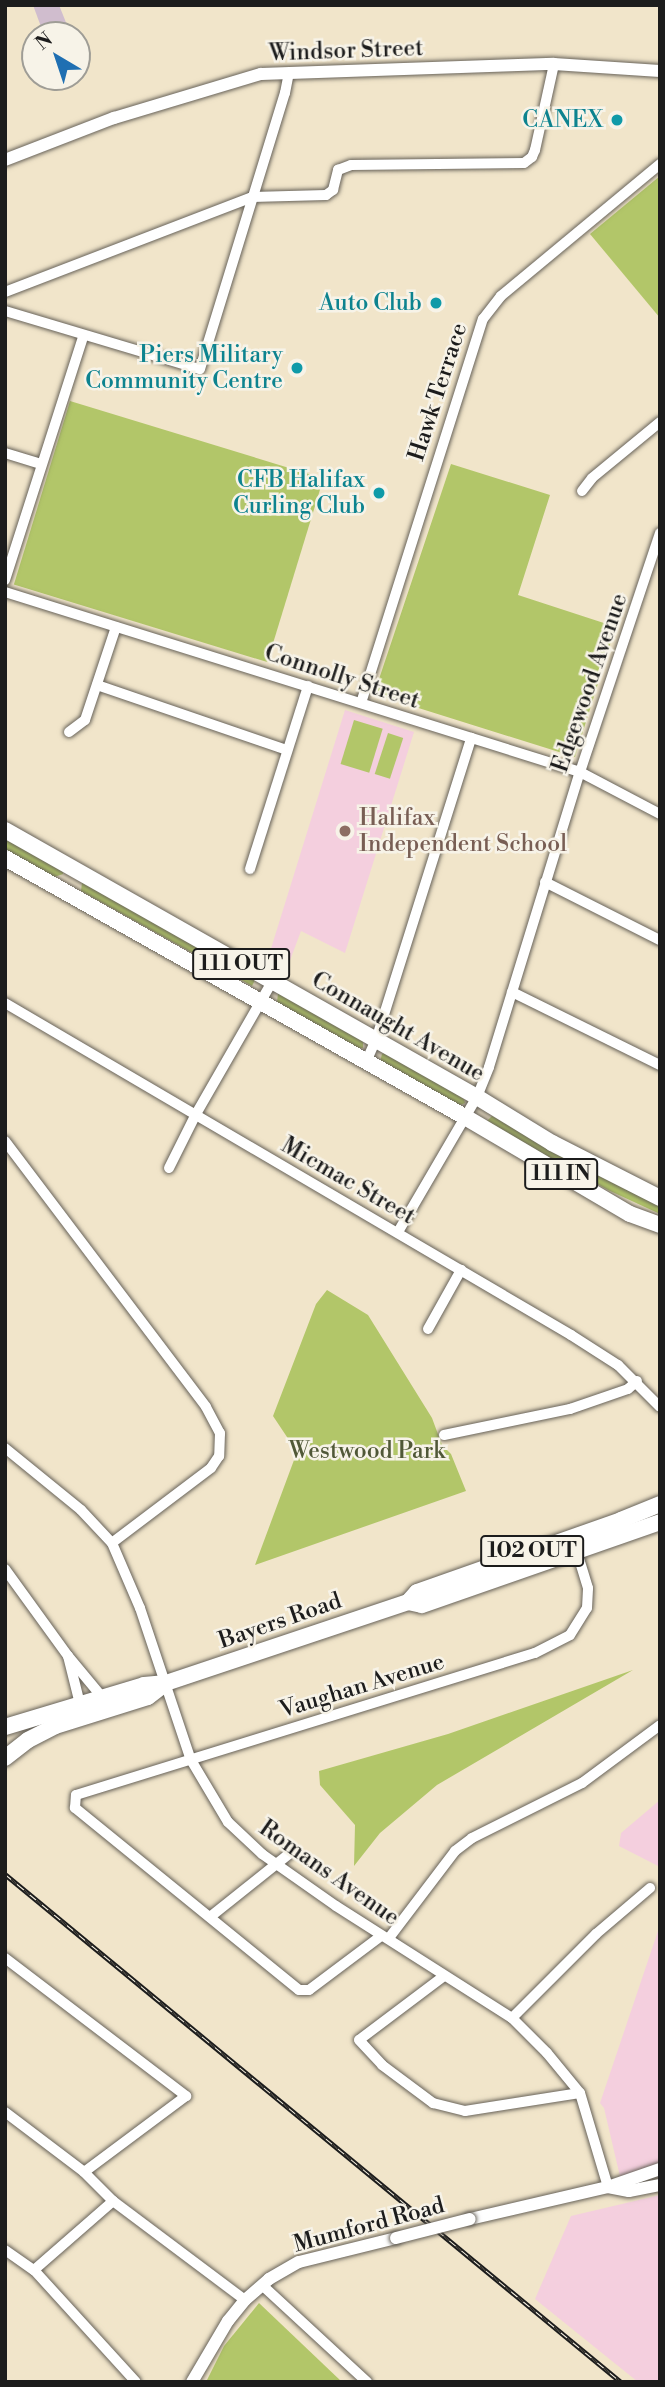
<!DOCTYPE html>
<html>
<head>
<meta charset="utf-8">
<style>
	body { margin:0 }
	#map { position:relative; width:665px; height:2387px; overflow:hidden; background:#f1e5ca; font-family:"Libre Bodoni",serif }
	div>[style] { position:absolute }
	.built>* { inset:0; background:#f4cfde }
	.industrial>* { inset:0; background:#d0bdce }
	.green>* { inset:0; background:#b2c669; transform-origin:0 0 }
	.roads { filter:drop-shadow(0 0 2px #676259) drop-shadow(0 0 2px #676259) }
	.minor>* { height:10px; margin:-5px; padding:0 5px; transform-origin:5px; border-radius:5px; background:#fff }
	.tertiary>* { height:12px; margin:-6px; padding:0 6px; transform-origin:6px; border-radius:6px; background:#fff }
	.primary>* { height:16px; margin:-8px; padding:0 8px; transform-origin:8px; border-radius:8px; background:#fff }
	.rail>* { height:5px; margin-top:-2.5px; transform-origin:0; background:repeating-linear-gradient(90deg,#f7f3e8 0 8px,#1c1c1c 0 16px); box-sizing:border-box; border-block:2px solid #1c1c1c }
	.bridges { filter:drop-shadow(0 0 2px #676259) drop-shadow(0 0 2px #676259) }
	.tertiary-bridge>* { height:12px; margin:-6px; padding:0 6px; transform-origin:6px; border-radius:6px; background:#fff }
	.dots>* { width:19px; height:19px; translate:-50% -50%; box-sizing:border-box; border:4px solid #f7f3e8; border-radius:50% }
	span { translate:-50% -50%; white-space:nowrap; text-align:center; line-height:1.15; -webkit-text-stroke:5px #f7f3e8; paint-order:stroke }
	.shield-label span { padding:2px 5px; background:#f7f3e8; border:2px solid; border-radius:5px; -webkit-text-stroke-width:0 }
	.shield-label { font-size:21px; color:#1c1c1c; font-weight:700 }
	.street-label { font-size:23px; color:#1c1c1c }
	.culture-label { font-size:23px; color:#0d838f }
	.right { translate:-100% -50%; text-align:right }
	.education-label { font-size:23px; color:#785e54 }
	.left { translate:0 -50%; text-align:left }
	.park-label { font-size:23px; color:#505837 }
	.frame { position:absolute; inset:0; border:7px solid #1c1c1c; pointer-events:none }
	.north { position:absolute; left:21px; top:21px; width:70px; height:70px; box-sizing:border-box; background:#f7f3e8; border:2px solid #9f9d96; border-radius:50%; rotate:321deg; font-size:19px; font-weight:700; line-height:28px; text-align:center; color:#1c1c1c }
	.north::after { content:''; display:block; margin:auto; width:24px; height:32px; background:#1f6fb2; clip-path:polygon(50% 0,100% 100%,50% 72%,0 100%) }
</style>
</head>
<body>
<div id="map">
	<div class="built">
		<i style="clip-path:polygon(345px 710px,414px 732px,345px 953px,301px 931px,286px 971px,272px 963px,269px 955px)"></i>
		<i style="clip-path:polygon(660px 1800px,660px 1867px,619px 1846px,621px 1833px)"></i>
		<i style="clip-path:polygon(660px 1925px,660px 2176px,622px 2185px,604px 2108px,600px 2103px)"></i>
		<i style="clip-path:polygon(660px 2195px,660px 2382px,638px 2382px,535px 2299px,571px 2216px)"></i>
	</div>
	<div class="industrial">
		<i style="clip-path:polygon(33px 5px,59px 5px,71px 35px,44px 35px)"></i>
	</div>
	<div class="green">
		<i style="clip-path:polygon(660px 176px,660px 318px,590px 234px)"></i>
		<i style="left:70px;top:401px;width:265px;height:192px;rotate:17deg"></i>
		<i style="clip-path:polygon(451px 464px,550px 495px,518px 595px,613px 626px,610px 645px,575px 757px,374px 694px)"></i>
		<i style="left:354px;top:720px;width:30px;height:46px;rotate:17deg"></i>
		<i style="left:388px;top:733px;width:16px;height:43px;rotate:18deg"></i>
		<i style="clip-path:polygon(5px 837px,63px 871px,63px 874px,54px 877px,5px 850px)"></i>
		<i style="clip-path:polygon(86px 881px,256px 978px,252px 986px,81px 891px,82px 883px)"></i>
		<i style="clip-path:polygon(283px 992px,363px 1039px,363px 1048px,358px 1048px,277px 1002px,278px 994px)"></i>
		<i style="clip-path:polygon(386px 1052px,464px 1099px,465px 1103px,458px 1106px,380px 1062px,382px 1054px)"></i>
		<i style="clip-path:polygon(492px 1116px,660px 1205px,660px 1214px,608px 1190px,489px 1124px,487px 1121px)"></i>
		<i style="clip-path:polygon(327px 1290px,368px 1315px,432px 1418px,442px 1445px,451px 1454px,466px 1491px,255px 1565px,297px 1452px,273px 1416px,316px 1304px)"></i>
		<i style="clip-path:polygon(633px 1670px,437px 1785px,380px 1833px,354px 1866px,355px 1825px,320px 1785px,319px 1771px,448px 1734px)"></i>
		<i style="clip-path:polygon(259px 2303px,342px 2382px,206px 2382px,224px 2346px)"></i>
	</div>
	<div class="roads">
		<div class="minor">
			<i style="left:5px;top:292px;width:265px;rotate:-21deg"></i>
			<i style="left:252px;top:197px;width:74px;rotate:-1.5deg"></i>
			<i style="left:326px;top:195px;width:9px;rotate:-36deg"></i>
			<i style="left:333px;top:190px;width:21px;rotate:-76deg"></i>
			<i style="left:338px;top:170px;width:14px;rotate:-21deg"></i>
			<i style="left:351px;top:165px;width:173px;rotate:-0.7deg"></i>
			<i style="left:524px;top:163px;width:10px;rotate:-37deg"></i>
			<i style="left:532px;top:157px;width:8px;rotate:-67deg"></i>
			<i style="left:535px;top:150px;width:88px;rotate:-77.5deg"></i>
			<i style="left:5px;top:311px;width:203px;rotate:16.6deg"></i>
			<i style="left:200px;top:369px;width:289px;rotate:-72.9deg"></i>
			<i style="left:285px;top:93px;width:21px;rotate:-79deg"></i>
			<i style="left:5px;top:453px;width:38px;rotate:17deg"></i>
			<i style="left:582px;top:491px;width:16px;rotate:-52deg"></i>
			<i style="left:592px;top:478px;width:88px;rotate:-39.5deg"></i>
			<i style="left:5px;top:580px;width:255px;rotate:-72.2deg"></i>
			<i style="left:5px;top:592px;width:603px;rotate:17.38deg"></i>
			<i style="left:580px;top:772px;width:90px;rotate:27.7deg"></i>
			<i style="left:97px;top:685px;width:201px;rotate:18.9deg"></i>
			<i style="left:361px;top:703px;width:403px;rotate:-72.4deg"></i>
			<i style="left:483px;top:319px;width:29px;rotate:-52deg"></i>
			<i style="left:501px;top:296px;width:207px;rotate:-39.7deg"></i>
			<i style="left:69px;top:732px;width:20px;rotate:-37deg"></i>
			<i style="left:85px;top:720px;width:98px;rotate:-71.6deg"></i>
			<i style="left:250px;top:869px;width:192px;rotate:-72.4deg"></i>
			<i style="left:545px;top:882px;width:129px;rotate:26.8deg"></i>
			<i style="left:512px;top:992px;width:165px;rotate:26.3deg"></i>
			<i style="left:5px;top:1003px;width:656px;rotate:30.39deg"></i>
			<i style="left:571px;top:1335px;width:56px;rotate:32.6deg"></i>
			<i style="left:618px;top:1365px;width:59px;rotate:45deg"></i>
			<i style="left:366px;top:1062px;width:24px;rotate:-66deg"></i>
			<i style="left:376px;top:1040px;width:317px;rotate:-72.5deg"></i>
			<i style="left:5px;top:1141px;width:333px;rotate:52.9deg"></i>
			<i style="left:206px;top:1407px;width:30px;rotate:62deg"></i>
			<i style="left:220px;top:1433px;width:23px;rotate:92deg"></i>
			<i style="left:219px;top:1456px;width:14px;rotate:124deg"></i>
			<i style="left:211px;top:1468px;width:124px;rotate:142.9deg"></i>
			<i style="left:169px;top:1168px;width:60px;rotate:-63.4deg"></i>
			<i style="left:196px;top:1114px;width:152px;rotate:-60.1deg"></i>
			<i style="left:398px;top:1232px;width:156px;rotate:-59.7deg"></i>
			<i style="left:477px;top:1097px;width:32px;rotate:-68deg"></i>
			<i style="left:489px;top:1067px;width:309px;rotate:-72.9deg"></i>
			<i style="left:580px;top:772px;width:252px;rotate:-71.5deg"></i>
			<i style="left:428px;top:1329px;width:68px;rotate:-60.8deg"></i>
			<i style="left:444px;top:1435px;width:129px;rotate:-11.7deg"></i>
			<i style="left:570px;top:1409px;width:61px;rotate:-19deg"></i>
			<i style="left:628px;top:1389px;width:12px;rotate:-42deg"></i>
			<i style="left:5px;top:1448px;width:98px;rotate:39.2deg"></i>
			<i style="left:81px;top:1510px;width:45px;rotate:46.8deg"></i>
			<i style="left:112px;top:1543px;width:71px;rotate:66.7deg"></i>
			<i style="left:140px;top:1608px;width:160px;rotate:71.5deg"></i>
			<i style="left:191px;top:1760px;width:72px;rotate:59.2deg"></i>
			<i style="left:228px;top:1822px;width:47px;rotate:43.3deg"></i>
			<i style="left:262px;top:1854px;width:90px;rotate:35.1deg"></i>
			<i style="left:336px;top:1906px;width:209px;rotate:32.5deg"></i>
			<i style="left:512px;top:2018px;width:49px;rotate:45deg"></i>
			<i style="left:547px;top:2053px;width:52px;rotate:50.5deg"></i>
			<i style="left:580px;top:2093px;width:98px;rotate:73.4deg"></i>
			<i style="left:5px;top:1569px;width:107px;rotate:54.1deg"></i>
			<i style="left:68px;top:1656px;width:53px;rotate:50.3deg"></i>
			<i style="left:68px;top:1656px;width:49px;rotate:76deg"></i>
			<i style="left:210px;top:1917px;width:101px;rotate:-38.6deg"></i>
			<i style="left:381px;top:1936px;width:90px;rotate:143.1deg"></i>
			<i style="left:309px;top:1990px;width:10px;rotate:180deg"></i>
			<i style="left:299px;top:1990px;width:289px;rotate:-140.9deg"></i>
			<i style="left:75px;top:1808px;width:13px;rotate:-86deg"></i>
			<i style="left:76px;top:1795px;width:480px;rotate:-17.2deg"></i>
			<i style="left:535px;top:1653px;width:39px;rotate:-27deg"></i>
			<i style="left:570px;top:1635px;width:32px;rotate:-58deg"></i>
			<i style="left:587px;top:1608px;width:20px;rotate:-87deg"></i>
			<i style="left:588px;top:1588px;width:39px;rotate:-107deg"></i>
			<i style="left:389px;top:1938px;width:109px;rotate:-52.8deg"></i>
			<i style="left:455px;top:1851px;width:21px;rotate:-37deg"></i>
			<i style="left:472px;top:1838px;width:123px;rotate:-26.6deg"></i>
			<i style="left:582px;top:1783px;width:97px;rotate:-36.6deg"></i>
			<i style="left:5px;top:1958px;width:228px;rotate:37.3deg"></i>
			<i style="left:186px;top:2096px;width:127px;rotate:143.3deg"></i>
			<i style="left:444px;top:1976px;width:106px;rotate:143deg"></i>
			<i style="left:359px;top:2040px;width:34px;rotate:47deg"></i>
			<i style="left:382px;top:2065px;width:64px;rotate:36.7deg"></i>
			<i style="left:433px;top:2103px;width:33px;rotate:14deg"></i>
			<i style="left:465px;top:2111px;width:116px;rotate:-8.9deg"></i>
			<i style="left:512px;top:2018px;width:119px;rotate:-45deg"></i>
			<i style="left:596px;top:1934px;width:71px;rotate:-40.4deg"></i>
			<i style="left:5px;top:2112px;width:99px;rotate:37.2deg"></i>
			<i style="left:84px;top:2172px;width:41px;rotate:45deg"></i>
			<i style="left:113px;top:2201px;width:165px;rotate:36.9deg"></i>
			<i style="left:5px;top:2250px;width:35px;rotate:35deg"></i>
			<i style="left:34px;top:2270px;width:151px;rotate:47.7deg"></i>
			<i style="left:34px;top:2270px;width:105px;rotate:-41.1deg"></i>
			<i style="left:262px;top:2285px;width:143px;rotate:42.7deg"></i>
		</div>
		<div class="tertiary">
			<i style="left:5px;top:160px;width:117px;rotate:-21.1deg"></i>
			<i style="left:114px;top:118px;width:153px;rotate:-16.7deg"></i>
			<i style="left:261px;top:74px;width:293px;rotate:-2deg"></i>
			<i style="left:554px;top:64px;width:106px;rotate:3.8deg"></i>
			<i style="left:608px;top:2187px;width:21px;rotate:11deg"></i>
			<i style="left:629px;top:2191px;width:32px;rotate:-11deg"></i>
			<i style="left:470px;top:2219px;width:142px;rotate:-13.1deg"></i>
			<i style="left:608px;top:2187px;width:55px;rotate:-19.1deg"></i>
			<i style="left:192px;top:2382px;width:71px;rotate:-59.5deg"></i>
			<i style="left:228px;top:2321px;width:27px;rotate:-51deg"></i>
			<i style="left:245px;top:2300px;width:32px;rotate:-41deg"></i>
			<i style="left:269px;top:2279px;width:34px;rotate:-30deg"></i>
			<i style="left:299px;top:2262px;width:100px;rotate:-13.9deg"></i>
		</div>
		<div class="primary">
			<i style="left:5px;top:830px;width:542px;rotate:29.5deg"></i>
			<i style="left:477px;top:1097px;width:88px;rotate:31.5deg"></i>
			<i style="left:552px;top:1143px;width:121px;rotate:27deg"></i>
			<i style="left:5px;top:858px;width:528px;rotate:29.38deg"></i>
			<i style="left:465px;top:1117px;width:191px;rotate:30.5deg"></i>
			<i style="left:630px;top:1214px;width:32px;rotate:20deg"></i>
			<i style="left:408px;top:1602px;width:13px;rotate:-48deg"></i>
			<i style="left:417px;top:1592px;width:216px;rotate:-19.4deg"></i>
			<i style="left:621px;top:1520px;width:42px;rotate:-22.3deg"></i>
			<i style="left:5px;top:1727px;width:145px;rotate:-16.8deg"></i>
			<i style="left:144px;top:1685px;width:22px;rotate:-5deg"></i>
			<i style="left:166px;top:1683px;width:255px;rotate:-18.5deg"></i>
			<i style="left:408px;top:1602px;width:14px;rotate:12deg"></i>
			<i style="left:422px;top:1605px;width:252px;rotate:-19.2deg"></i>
			<i style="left:5px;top:1758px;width:29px;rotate:-38deg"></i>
			<i style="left:28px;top:1740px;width:30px;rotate:-27deg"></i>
			<i style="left:55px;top:1726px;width:97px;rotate:-17.3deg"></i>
			<i style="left:148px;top:1697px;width:23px;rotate:-38deg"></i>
		</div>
	</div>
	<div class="rail">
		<i style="left:5px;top:1874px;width:798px;rotate:39.51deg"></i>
	</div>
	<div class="bridges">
		<div class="tertiary-bridge">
			<i style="left:396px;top:2238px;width:76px;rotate:-14.4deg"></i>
		</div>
	</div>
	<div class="dots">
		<i style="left:617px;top:120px;background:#0f9aa8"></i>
		<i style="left:436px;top:303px;background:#0f9aa8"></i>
		<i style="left:297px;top:368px;background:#0f9aa8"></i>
		<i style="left:379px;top:493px;background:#0f9aa8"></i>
		<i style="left:345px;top:831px;background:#8d6e63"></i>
	</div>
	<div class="shield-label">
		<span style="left:241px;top:964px">111 OUT</span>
		<span style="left:561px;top:1174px">111 IN</span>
		<span style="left:532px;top:1551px">102 OUT</span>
	</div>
	<div class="street-label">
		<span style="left:346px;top:51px;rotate:-2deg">Windsor Street</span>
		<span style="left:438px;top:392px;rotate:-72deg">Hawk Terrace</span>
		<span style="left:342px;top:677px;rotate:18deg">Connolly Street</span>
		<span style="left:590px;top:683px;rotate:-71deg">Edgewood Avenue</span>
		<span style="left:398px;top:1027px;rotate:30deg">Connaught Avenue</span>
		<span style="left:348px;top:1181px;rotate:30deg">Micmac Street</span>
		<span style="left:280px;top:1621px;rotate:-19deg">Bayers Road</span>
		<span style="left:362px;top:1686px;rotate:-17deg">Vaughan Avenue</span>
		<span style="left:329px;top:1873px;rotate:35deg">Romans Avenue</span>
		<span style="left:369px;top:2225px;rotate:-15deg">Mumford Road</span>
	</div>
	<div class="culture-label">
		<span class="right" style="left:603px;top:120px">CANEX</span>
		<span class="right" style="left:422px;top:303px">Auto Club</span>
		<span class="right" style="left:283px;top:368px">Piers Military<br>Community Centre</span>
		<span class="right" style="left:365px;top:493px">CFB Halifax<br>Curling Club</span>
	</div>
	<div class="education-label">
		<span class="left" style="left:359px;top:831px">Halifax<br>Independent School</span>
	</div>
	<div class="park-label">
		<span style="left:367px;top:1451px">Westwood Park</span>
	</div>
	<div class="frame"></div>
	<div class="north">N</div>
</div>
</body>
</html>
